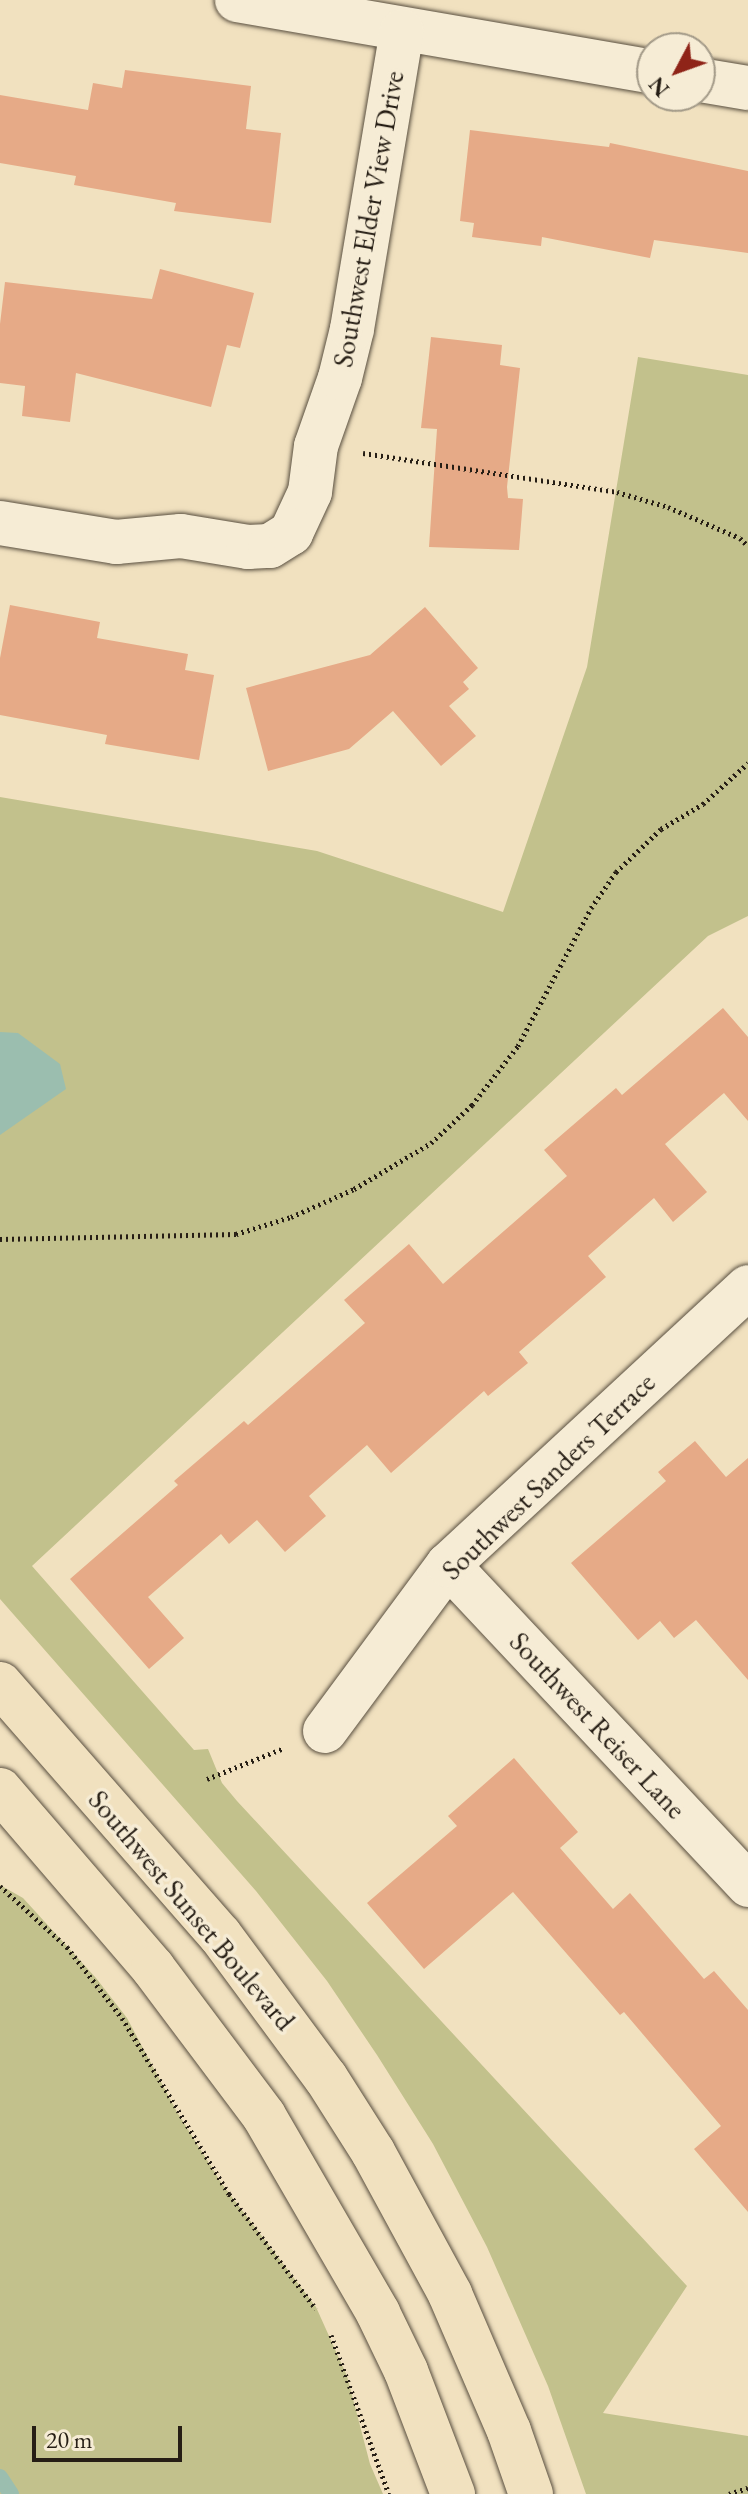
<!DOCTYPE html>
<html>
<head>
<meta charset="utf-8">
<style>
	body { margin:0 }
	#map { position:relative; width:748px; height:2494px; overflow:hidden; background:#f1e1bf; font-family:"EB Garamond",serif }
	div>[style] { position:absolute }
	.green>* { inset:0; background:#c2c18c }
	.water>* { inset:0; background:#9bbeaf }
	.stream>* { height:16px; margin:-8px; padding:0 8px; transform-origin:8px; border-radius:8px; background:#9bbeaf }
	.building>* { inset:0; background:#e6aa87 }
	.path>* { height:5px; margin-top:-2.5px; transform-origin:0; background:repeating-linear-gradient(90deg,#261e15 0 2px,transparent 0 6px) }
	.roads { filter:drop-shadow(0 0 2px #594f40) drop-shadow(0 0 2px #594f40) }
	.minor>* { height:44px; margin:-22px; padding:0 22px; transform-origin:22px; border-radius:22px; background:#f6ecd5 }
	.major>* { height:44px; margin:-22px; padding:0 22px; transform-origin:22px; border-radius:22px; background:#f1e1bf }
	span { translate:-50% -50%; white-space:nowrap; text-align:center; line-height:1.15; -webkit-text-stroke:7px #f6ecd5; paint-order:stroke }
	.street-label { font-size:28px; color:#261e15 }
	.north { position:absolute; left:636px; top:32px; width:80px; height:80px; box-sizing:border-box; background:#f6ecd5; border:2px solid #a39a88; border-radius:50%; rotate:229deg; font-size:22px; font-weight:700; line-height:32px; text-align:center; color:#261e15 }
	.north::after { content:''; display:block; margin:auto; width:28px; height:36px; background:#8f2418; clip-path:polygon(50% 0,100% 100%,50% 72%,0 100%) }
	.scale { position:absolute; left:32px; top:2426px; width:150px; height:36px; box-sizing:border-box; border:4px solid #261e15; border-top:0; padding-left:10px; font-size:24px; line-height:28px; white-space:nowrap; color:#261e15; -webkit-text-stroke:6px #f6ecd5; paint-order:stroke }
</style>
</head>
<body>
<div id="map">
	<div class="green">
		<i style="clip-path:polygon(638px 357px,748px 375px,748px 916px,708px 936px,32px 1566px,194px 1750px,208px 1749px,222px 1783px,237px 1801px,687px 2286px,603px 2413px,748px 2436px,748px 2494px,586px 2494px,548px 2386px,487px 2247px,433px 2144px,377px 2055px,327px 1981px,256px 1891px,0 1599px,0 797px,317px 851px,503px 912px,587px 667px)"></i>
		<i style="clip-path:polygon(0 1885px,23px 1898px,96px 1978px,127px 2018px,177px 2112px,222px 2184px,316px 2307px,347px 2376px,370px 2464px,383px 2494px,0 2494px)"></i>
	</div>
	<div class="water">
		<i style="clip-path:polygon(0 1032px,18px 1033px,60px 1064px,66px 1089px,0 1135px)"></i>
	</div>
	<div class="stream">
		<i style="left:0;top:2477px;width:20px;rotate:57deg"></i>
	</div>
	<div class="building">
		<i style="clip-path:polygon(125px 70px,251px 86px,246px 129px,281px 133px,271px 223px,174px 211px,176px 203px,74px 185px,76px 176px,0 163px,0 95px,88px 110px,93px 83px,122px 88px)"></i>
		<i style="clip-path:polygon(470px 130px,609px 147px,610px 143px,748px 171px,748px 253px,654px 240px,650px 258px,542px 237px,541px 246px,472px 237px,474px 223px,460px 221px)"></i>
		<i style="clip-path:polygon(160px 269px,254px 293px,240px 348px,227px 345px,211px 407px,76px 373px,70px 422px,22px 416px,25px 386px,0 383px,0 324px,5px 282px,152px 299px)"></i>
		<i style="clip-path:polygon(431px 337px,502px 345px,500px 365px,520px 368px,507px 487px,508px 498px,523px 499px,519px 550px,429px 547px,437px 429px,421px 428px)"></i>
		<i style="clip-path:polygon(10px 605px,100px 622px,97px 638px,188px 654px,185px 670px,214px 675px,199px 760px,105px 744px,107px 735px,0 715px,0 658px)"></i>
		<i style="clip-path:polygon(425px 607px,478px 668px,463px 682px,469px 689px,449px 706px,476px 736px,441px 766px,393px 711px,349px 749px,268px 771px,246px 688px,370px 655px)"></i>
		<i style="clip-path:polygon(723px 1008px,748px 1037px,748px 1121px,724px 1093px,665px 1144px,707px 1192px,673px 1222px,654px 1198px,588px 1256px,606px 1277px,519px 1352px,528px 1363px,488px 1396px,484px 1391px,391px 1473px,367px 1445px,309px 1496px,326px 1516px,285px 1552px,257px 1520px,229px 1544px,221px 1534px,148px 1597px,184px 1638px,149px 1669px,70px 1579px,178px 1485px,174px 1481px,244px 1421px,248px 1425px,365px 1323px,344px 1300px,409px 1244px,443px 1284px,567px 1176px,544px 1150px,616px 1088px,622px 1095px)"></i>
		<i style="clip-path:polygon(695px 1441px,726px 1477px,748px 1458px,748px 1680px,696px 1620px,674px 1638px,660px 1621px,638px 1640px,571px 1563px,666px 1481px,658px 1472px)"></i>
		<i style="clip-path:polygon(514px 1758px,578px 1832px,560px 1848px,613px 1909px,630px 1893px,704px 1979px,714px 1971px,748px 2010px,748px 2212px,694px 2149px,721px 2126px,624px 2012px,620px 2015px,513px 1892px,424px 1969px,367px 1903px,457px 1826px,448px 1816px)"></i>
	</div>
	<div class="path">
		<i style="left:363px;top:453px;width:257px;rotate:8.7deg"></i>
		<i style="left:617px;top:492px;width:53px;rotate:16.4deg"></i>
		<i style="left:668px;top:507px;width:78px;rotate:23.3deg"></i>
		<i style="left:740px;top:538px;width:11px;rotate:45deg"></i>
		<i style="left:0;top:1239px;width:236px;rotate:-1.2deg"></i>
		<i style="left:236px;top:1234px;width:58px;rotate:-17.2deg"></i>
		<i style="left:291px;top:1217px;width:69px;rotate:-24deg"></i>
		<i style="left:354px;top:1189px;width:90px;rotate:-30.9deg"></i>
		<i style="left:431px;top:1143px;width:56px;rotate:-42.8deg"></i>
		<i style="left:472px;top:1105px;width:75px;rotate:-52.1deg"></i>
		<i style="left:518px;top:1046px;width:156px;rotate:-62.1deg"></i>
		<i style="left:591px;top:908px;width:44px;rotate:-55.2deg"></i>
		<i style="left:616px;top:872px;width:62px;rotate:-43.7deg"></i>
		<i style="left:661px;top:829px;width:49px;rotate:-30.8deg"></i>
		<i style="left:703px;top:804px;width:61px;rotate:-42.3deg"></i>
		<i style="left:207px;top:1779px;width:83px;rotate:-21.9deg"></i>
		<i style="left:0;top:1886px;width:91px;rotate:42.3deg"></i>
		<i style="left:67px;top:1947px;width:90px;rotate:52.2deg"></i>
		<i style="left:122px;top:2018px;width:206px;rotate:58.7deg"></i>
		<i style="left:229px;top:2194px;width:144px;rotate:52.9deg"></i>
		<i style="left:331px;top:2335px;width:169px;rotate:70deg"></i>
		<i style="left:729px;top:2494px;width:20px;rotate:-18deg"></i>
	</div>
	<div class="roads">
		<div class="minor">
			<i style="left:237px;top:0;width:421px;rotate:9.8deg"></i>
			<i style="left:700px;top:80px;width:49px;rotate:9.5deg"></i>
			<i style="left:0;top:523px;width:118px;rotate:9.3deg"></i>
			<i style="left:116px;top:542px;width:65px;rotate:-5.3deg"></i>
			<i style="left:181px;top:536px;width:68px;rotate:9.3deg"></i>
			<i style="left:248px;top:547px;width:22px;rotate:-3deg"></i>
			<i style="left:270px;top:546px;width:25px;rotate:-32deg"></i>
			<i style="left:291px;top:533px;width:45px;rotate:-65.1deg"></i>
			<i style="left:310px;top:492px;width:46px;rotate:-82.6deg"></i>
			<i style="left:316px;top:446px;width:72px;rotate:-70.6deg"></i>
			<i style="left:340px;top:378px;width:50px;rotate:-76.2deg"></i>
			<i style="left:352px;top:329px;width:302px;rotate:-80.5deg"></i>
			<i style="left:448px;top:1565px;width:439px;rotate:46.8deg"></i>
			<i style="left:325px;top:1731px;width:207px;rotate:-53.5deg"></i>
			<i style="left:448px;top:1565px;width:409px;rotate:-42.8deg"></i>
		</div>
		<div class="major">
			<i style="left:0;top:1684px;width:334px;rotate:48.8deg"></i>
			<i style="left:220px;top:1935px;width:178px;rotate:53.5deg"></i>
			<i style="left:326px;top:2078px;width:88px;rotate:57.6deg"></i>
			<i style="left:373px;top:2152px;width:162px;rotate:61.5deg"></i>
			<i style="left:450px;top:2294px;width:149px;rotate:66.7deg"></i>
			<i style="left:509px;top:2431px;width:67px;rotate:70.8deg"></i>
			<i style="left:0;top:1790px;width:235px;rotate:49.3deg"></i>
			<i style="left:153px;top:1968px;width:185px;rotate:53.1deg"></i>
			<i style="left:264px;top:2116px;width:228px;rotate:59.9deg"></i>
			<i style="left:378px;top:2313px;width:64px;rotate:64.2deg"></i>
			<i style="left:406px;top:2371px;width:132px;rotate:69.1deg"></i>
		</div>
	</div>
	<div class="street-label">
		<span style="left:368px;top:219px;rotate:-80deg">Southwest Elder View Drive</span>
		<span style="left:548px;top:1476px;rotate:-44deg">Southwest Sanders Terrace</span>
		<span style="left:598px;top:1725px;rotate:47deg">Southwest Reiser Lane</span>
		<span style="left:192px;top:1910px;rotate:50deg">Southwest Sunset Boulevard</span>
	</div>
	<div class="north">N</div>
	<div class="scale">20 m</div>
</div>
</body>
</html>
